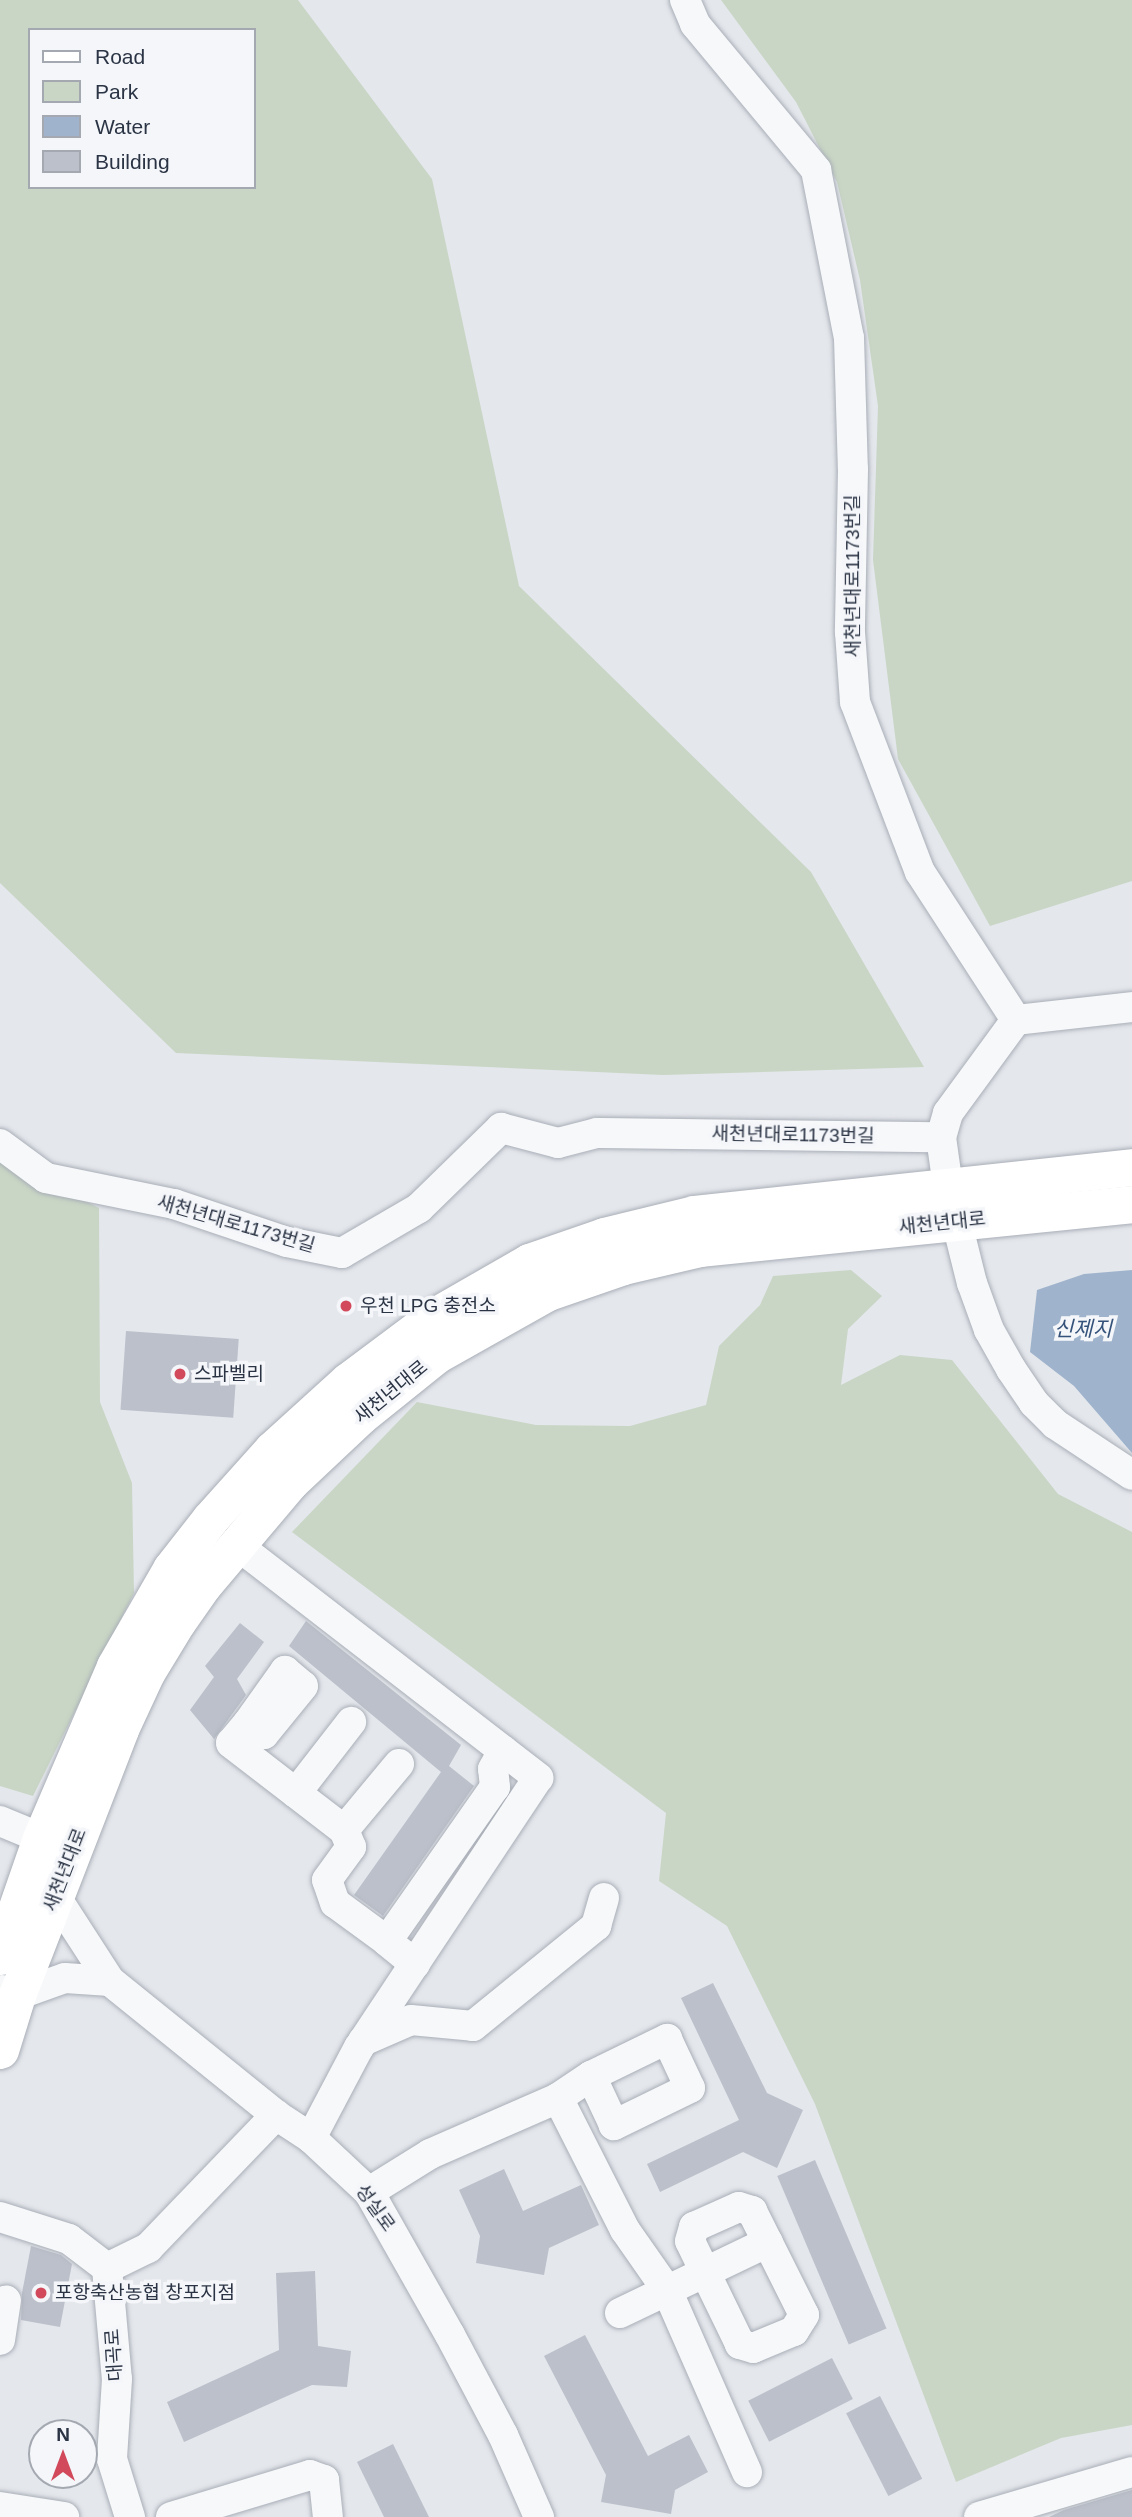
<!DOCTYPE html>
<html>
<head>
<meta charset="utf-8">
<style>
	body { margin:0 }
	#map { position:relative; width:1132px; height:2517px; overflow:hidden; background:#e4e7ec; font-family:Arial,"Noto Sans KR",sans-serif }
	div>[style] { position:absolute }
	.green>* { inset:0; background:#c9d6c5 }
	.water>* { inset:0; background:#9fb4cc }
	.building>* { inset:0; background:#bbc0ca; transform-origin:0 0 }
	.roads { filter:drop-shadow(0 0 2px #a9aeb7) drop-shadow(0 0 2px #a9aeb7) }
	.minor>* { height:30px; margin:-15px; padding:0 15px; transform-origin:15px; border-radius:15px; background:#f7f8fa }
	.major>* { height:37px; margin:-18.5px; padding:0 18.5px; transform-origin:18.5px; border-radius:18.5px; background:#fff }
	.dots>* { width:19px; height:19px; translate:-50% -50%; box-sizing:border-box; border:4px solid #f4f6f9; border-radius:50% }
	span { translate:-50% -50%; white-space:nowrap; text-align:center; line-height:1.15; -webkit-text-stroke:7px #f4f6f9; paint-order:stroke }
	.street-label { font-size:19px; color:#2b3445 }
	.poi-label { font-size:19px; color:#2b3445 }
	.left { translate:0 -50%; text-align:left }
	.water-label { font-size:21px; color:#34527a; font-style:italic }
	.legend { position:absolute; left:28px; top:28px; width:228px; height:161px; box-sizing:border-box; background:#f4f6f9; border:2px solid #a4a8b1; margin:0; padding:9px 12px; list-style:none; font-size:21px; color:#2b3445 }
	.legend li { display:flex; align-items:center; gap:14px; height:35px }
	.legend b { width:35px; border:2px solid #a4a8b1 }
	.north { position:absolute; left:28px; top:2419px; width:70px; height:70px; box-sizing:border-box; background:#f4f6f9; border:2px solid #a4a8b1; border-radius:50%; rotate:0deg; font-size:19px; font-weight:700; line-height:28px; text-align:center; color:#2b3445 }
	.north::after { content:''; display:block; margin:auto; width:24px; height:32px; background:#d1495b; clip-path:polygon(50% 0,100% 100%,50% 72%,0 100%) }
</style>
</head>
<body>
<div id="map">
	<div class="green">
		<i style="clip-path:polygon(evenodd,0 0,298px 0,432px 179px,519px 586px,811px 872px,924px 1067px,663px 1075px,176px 1053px,0 883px,0 0,30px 30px,254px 30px,254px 187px,30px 187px,30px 30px)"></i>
		<i style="clip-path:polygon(721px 0,1132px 0,1132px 881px,990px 926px,898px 759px,873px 560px,878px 406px,860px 280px,837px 182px,796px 102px)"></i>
		<i style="clip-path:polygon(0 1159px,99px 1208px,100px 1402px,132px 1483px,134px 1593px,33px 1796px,0 1786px)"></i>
		<i style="clip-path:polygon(851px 1270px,882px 1296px,848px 1329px,841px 1385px,900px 1355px,952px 1360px,1058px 1494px,1132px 1532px,1132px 2425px,1061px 2438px,956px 2482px,815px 2104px,727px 1926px,659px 1881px,666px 1813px,292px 1532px,417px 1402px,536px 1425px,630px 1426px,706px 1405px,719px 1346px,760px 1305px,773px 1276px)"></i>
	</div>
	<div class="water">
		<i style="clip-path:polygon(1132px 1270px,1132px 1453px,1074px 1386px,1030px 1352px,1037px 1290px,1084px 1274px)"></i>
	</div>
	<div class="building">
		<i style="left:126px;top:1331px;width:113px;height:79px;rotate:4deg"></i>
		<i style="clip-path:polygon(306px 1621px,461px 1745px,449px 1766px,474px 1786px,383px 1916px,354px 1895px,441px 1772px,289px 1646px)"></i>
		<i style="clip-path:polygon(240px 1623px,264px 1642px,237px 1679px,246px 1695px,214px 1739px,190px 1710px,214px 1677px,205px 1666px)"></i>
		<i style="clip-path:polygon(713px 1983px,767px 2093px,803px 2110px,777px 2168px,743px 2152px,660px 2192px,647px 2164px,739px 2120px,681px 1998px)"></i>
		<i style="left:815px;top:2160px;width:183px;height:41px;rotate:67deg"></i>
		<i style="clip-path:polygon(504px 2169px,523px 2211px,581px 2185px,599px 2225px,549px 2248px,544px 2275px,476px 2263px,480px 2236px,459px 2190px)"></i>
		<i style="clip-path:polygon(31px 2246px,61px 2255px,72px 2264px,60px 2327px,21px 2320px,22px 2293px)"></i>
		<i style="clip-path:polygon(315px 2271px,318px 2346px,351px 2351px,347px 2387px,312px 2385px,184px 2442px,167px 2402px,279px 2350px,276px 2273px)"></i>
		<i style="clip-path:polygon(585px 2335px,648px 2456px,689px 2435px,708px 2472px,675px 2490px,671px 2514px,601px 2502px,606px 2475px,544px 2356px)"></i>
		<i style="left:832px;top:2358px;width:46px;height:94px;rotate:63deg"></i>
		<i style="left:880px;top:2396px;width:93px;height:38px;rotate:63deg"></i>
		<i style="clip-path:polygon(393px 2444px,429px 2517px,384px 2517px,357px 2462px)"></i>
		<i style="clip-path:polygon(1132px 2490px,1132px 2517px,1049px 2517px,1064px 2510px)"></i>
	</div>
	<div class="roads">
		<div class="minor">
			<i style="left:685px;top:0;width:26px;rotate:67deg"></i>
			<i style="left:695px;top:24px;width:190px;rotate:50.3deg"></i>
			<i style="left:816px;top:170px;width:171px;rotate:78.9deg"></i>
			<i style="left:849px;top:338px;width:131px;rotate:88.3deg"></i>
			<i style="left:853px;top:469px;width:163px;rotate:91.1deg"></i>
			<i style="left:850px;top:632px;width:70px;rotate:85.9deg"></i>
			<i style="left:855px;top:702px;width:182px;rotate:69.1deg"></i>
			<i style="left:920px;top:872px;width:176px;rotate:57deg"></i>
			<i style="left:1016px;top:1020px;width:115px;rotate:126.2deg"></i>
			<i style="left:948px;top:1113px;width:25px;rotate:106deg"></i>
			<i style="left:1016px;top:1020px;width:117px;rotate:-6.4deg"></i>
			<i style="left:0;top:1144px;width:57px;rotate:36.5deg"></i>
			<i style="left:46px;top:1178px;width:131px;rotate:11.5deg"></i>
			<i style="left:174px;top:1204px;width:119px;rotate:18.6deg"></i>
			<i style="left:287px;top:1242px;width:56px;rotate:11.3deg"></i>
			<i style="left:342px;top:1253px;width:89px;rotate:-30.3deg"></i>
			<i style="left:419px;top:1208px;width:115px;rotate:-44.3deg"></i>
			<i style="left:501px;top:1128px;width:59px;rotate:14.7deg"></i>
			<i style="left:558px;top:1143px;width:40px;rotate:-14.4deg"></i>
			<i style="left:597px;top:1133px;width:344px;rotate:0.7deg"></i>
			<i style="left:941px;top:1137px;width:50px;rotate:82deg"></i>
			<i style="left:948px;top:1187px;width:99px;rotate:76deg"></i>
			<i style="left:972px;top:1283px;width:50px;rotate:70.1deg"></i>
			<i style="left:989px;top:1330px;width:45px;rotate:60.6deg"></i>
			<i style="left:1011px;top:1369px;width:41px;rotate:55.9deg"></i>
			<i style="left:1034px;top:1403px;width:30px;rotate:45deg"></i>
			<i style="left:1055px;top:1424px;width:92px;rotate:33.5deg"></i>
			<i style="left:237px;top:1545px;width:381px;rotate:37.7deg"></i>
			<i style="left:538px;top:1778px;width:323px;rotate:123.6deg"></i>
			<i style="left:359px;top:2047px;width:103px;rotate:117.8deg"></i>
			<i style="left:248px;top:1723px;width:64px;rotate:-54.6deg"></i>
			<i style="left:285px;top:1671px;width:23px;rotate:40deg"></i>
			<i style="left:303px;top:1686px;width:62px;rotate:129.1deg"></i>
			<i style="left:264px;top:1734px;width:19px;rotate:-145deg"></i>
			<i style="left:248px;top:1723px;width:26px;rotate:130deg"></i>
			<i style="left:231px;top:1743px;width:82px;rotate:37.6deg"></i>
			<i style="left:0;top:1821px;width:44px;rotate:22.5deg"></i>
			<i style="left:344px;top:1830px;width:61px;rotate:-142.4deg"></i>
			<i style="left:296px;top:1793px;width:90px;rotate:-52.2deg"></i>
			<i style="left:55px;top:1896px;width:101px;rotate:57.1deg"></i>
			<i style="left:110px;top:1981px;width:213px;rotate:38.9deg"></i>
			<i style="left:276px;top:2115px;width:42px;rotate:33.3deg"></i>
			<i style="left:311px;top:2138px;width:79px;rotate:43deg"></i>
			<i style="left:369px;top:2192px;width:164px;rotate:60.5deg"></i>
			<i style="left:450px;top:2335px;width:113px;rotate:62.1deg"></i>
			<i style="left:503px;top:2435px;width:90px;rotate:66.3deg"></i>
			<i style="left:387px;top:1941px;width:64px;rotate:-143.8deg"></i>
			<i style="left:335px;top:1903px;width:24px;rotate:-109deg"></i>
			<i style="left:327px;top:1880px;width:41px;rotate:-54deg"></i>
			<i style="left:351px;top:1847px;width:18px;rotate:-112deg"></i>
			<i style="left:344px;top:1830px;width:86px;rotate:-50.2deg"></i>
			<i style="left:415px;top:1964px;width:36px;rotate:-141deg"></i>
			<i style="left:387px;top:1941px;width:188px;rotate:-55deg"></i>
			<i style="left:495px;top:1787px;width:18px;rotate:-96deg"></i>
			<i style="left:493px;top:1769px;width:21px;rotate:-61deg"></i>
			<i style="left:2px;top:1990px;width:16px;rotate:18deg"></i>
			<i style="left:17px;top:1995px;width:51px;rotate:-19.5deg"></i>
			<i style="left:65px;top:1978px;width:45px;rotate:3.8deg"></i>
			<i style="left:363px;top:2041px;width:52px;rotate:-23.6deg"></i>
			<i style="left:411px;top:2020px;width:62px;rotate:5.5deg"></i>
			<i style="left:473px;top:2026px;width:159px;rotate:-39.1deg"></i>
			<i style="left:596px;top:1926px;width:29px;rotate:-74deg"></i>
			<i style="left:558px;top:2098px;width:148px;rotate:63.1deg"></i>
			<i style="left:625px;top:2230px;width:73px;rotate:55deg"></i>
			<i style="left:667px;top:2290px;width:199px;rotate:66.3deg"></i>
			<i style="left:369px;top:2192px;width:72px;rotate:-31.9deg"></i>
			<i style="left:430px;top:2154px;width:140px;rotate:-23.6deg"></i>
			<i style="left:558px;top:2098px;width:40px;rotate:-34deg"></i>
			<i style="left:591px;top:2076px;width:85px;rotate:-26deg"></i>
			<i style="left:667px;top:2039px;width:54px;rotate:64.9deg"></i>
			<i style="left:690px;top:2088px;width:85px;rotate:154deg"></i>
			<i style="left:614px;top:2125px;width:54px;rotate:-115.1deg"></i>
			<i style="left:739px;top:2207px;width:14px;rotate:17deg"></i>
			<i style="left:752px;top:2211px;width:116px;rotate:63.4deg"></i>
			<i style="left:804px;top:2315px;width:19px;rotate:122deg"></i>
			<i style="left:794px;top:2331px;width:44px;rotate:157.5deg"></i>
			<i style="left:753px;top:2348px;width:14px;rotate:-163deg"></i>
			<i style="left:740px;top:2344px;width:114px;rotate:-115.9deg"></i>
			<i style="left:690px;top:2241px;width:15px;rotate:-74deg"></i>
			<i style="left:694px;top:2227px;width:49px;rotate:-24deg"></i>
			<i style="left:0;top:2217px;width:72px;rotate:17.7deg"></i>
			<i style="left:69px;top:2239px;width:48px;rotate:37.3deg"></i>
			<i style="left:107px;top:2268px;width:111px;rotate:84.9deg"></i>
			<i style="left:117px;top:2379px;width:80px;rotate:93.6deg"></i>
			<i style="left:112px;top:2459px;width:61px;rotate:72.8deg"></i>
			<i style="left:107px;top:2268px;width:46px;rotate:-26deg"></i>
			<i style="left:148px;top:2248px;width:185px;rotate:-46.1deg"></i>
			<i style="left:620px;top:2313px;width:164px;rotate:-25.6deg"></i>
			<i style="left:0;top:2340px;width:40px;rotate:-81.5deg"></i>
			<i style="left:0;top:2507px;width:65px;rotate:8.9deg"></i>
			<i style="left:171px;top:2517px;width:145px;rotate:-16.8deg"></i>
			<i style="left:310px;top:2475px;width:15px;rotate:20deg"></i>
			<i style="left:324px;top:2480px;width:37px;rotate:84deg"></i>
			<i style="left:979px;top:2517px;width:159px;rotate:-16.4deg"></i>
		</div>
		<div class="major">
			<i style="left:0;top:1956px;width:125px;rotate:-70.8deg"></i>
			<i style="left:41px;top:1838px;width:187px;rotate:-66.7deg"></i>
			<i style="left:115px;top:1666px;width:112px;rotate:-60deg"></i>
			<i style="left:171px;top:1569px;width:63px;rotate:-52deg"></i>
			<i style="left:210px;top:1519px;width:93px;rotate:-48.1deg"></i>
			<i style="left:272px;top:1450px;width:103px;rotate:-42.2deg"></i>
			<i style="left:348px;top:1381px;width:109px;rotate:-36.8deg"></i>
			<i style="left:435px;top:1316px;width:108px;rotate:-29.9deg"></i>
			<i style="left:529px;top:1262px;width:79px;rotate:-19.1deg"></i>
			<i style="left:604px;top:1236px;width:93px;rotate:-13.7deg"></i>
			<i style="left:694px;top:1214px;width:441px;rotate:-6.1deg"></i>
			<i style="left:0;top:2050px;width:58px;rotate:-72.8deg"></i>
			<i style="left:17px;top:1995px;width:285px;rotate:-68.8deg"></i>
			<i style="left:120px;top:1729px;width:62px;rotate:-65.1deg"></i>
			<i style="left:146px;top:1673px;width:60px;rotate:-58.7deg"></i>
			<i style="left:177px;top:1622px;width:45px;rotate:-54.9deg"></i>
			<i style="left:203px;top:1585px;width:135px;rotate:-49.8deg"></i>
			<i style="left:290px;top:1482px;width:96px;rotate:-43.3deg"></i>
			<i style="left:360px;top:1416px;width:97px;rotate:-38.8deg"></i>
			<i style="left:436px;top:1355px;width:129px;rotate:-29.4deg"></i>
			<i style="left:548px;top:1292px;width:79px;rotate:-19.1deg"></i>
			<i style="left:623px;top:1266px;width:79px;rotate:-13.2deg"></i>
			<i style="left:700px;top:1248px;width:434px;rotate:-5.8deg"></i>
		</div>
	</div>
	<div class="dots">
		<i style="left:346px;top:1306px;background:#d1495b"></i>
		<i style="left:180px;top:1374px;background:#d1495b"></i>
		<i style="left:41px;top:2293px;background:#d1495b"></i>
	</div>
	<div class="street-label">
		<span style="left:853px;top:576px;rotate:-90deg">새천년대로1173번길</span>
		<span style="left:793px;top:1135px;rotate:1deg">새천년대로1173번길</span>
		<span style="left:942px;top:1223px;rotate:-6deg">새천년대로</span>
		<span style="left:236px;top:1224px;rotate:16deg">새천년대로1173번길</span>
		<span style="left:391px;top:1392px;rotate:-39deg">새천년대로</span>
		<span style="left:65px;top:1870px;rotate:-69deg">새천년대로</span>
		<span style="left:375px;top:2208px;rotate:54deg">성실로</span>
		<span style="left:114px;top:2355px;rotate:-94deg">대곡로</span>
	</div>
	<div class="poi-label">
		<span class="left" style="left:360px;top:1306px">우천 LPG 충전소</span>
		<span class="left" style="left:194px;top:1374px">스파벨리</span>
		<span class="left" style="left:55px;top:2293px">포항축산농협 창포지점</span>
	</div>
	<div class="water-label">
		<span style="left:1083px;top:1329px">신제지</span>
	</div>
	<ul class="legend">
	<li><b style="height:9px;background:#fff"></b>Road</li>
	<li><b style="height:19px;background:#c9d6c5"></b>Park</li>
	<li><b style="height:19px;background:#9fb4cc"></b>Water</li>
	<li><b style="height:19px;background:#bbc0ca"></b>Building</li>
	</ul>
	<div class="north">N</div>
</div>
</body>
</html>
